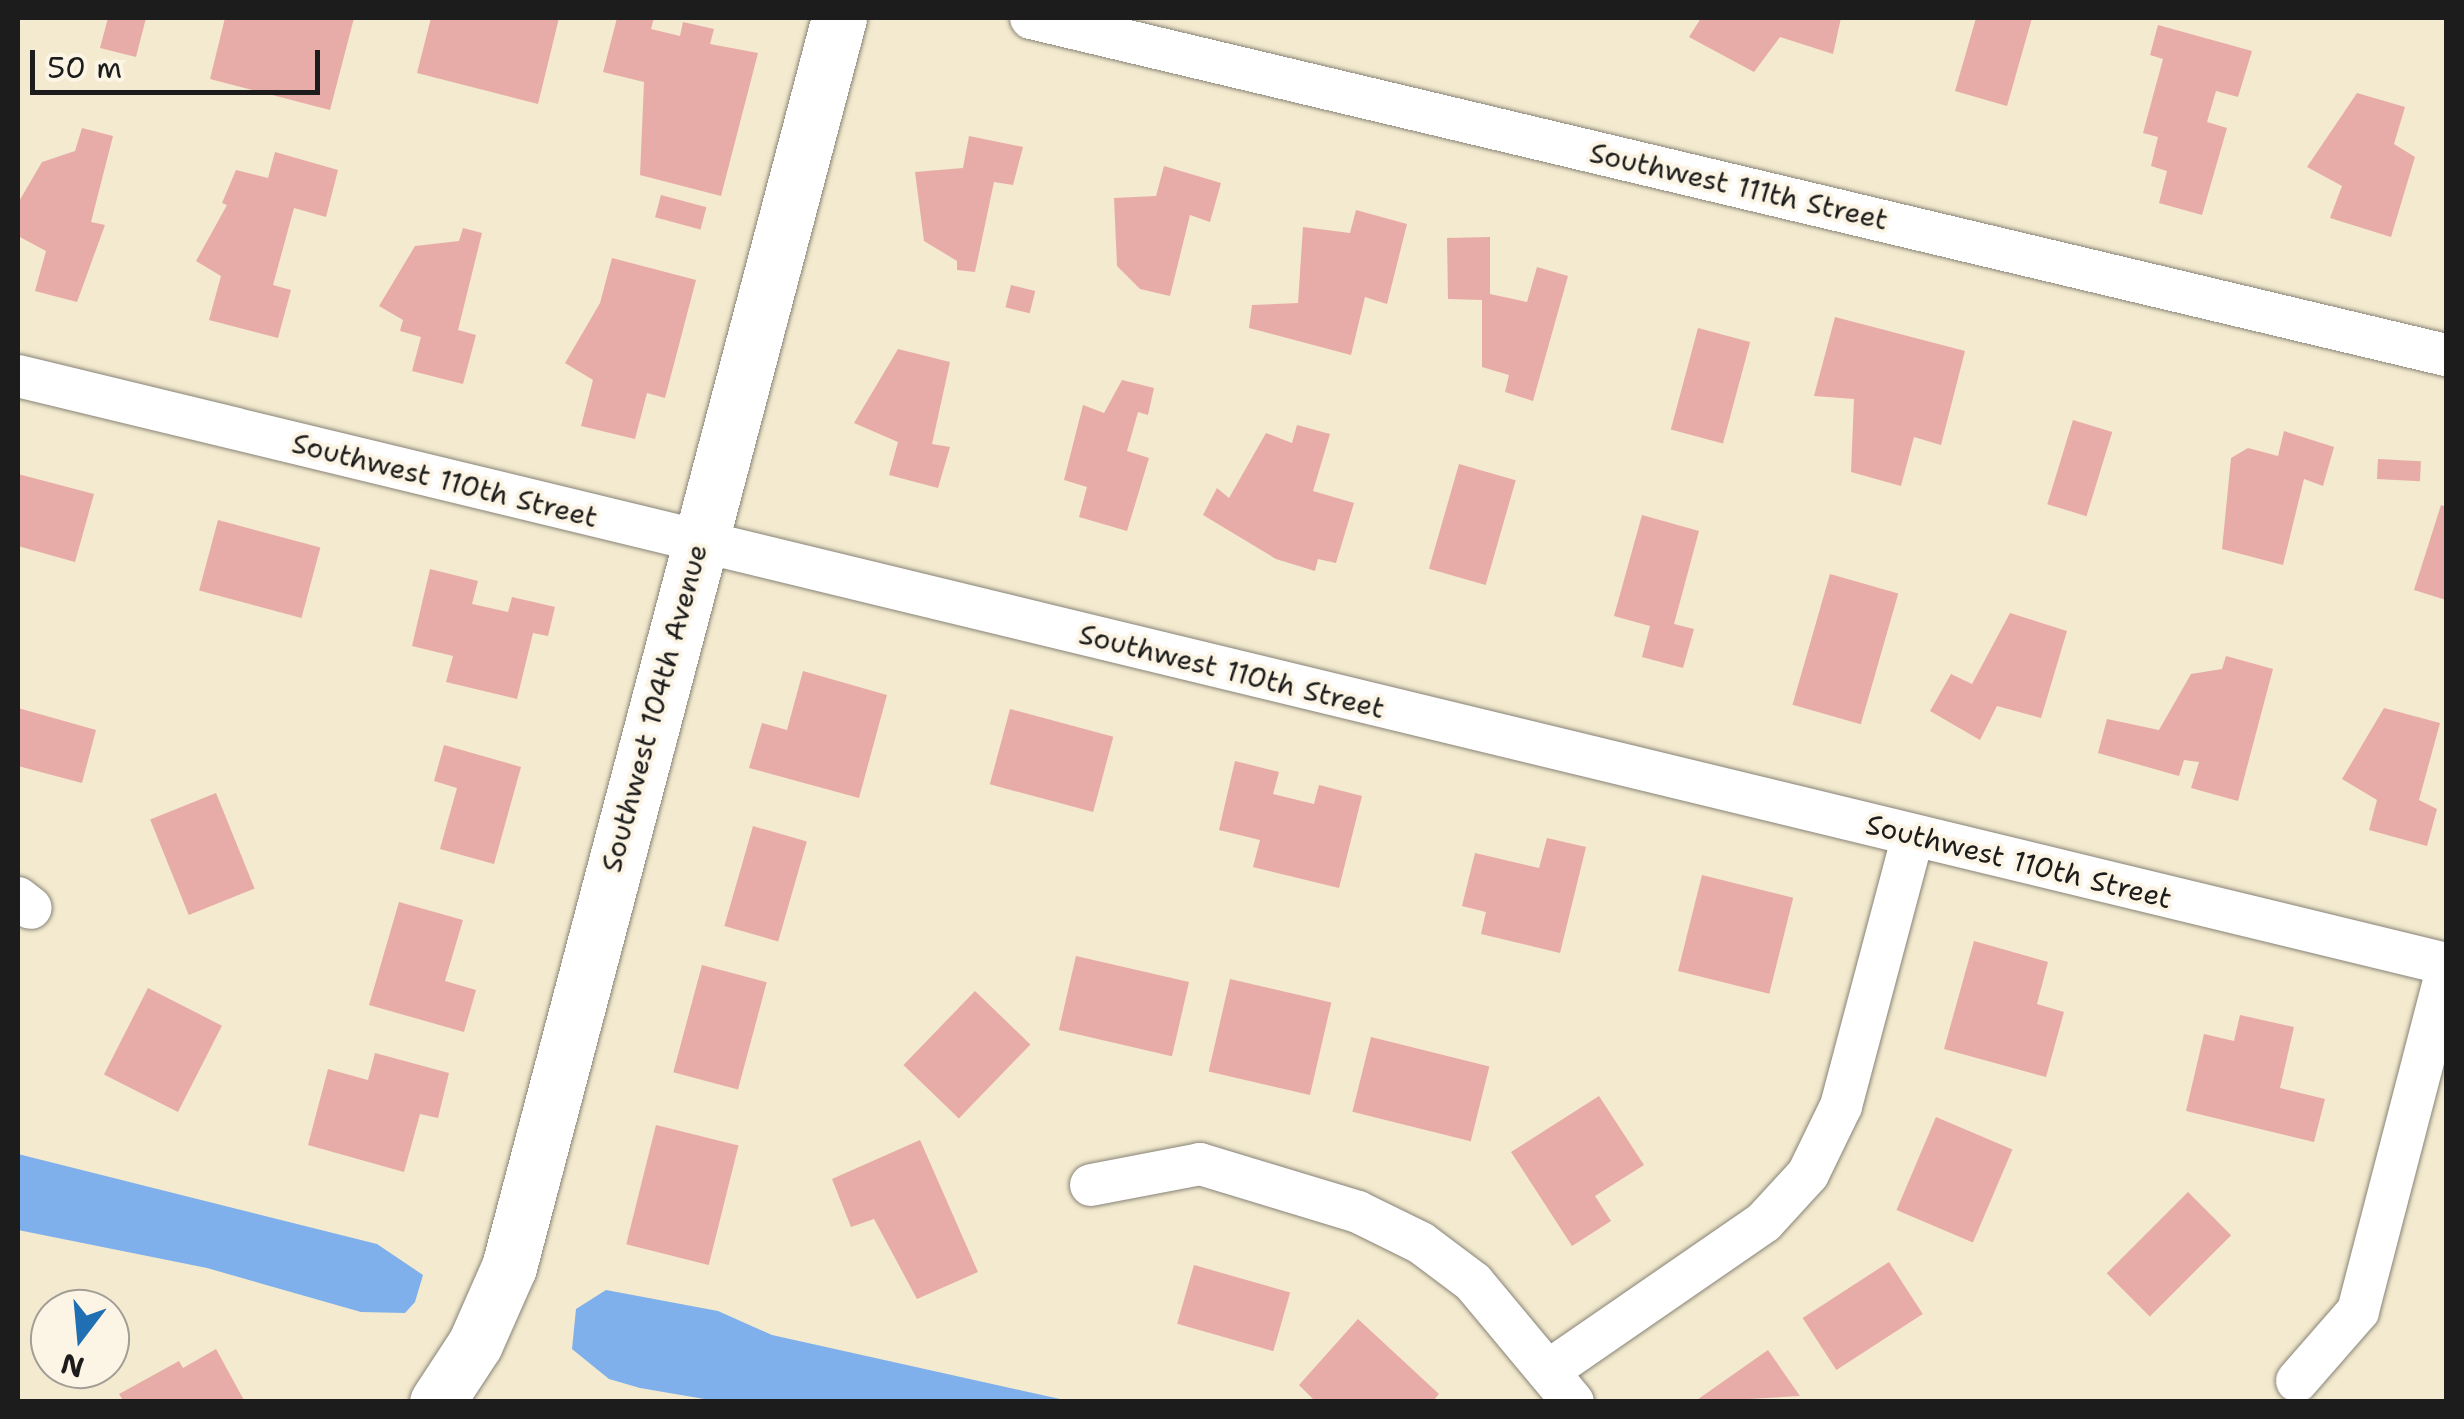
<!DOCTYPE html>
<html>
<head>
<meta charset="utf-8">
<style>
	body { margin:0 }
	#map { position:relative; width:2464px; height:1419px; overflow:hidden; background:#f3eacf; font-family:"Shantell Sans",sans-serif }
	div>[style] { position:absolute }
	.water>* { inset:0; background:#7fb0eb }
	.building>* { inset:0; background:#e8aca8; transform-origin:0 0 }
	.roads { filter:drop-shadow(0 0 2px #888376) drop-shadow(0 0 2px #888376) }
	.minor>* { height:42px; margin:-21px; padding:0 21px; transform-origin:21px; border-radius:21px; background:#fff }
	.tertiary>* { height:55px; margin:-27.5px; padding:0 27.5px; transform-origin:27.5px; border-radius:27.5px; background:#fff }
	span { translate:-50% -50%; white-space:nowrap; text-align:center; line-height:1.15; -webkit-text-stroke:8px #fcf5e5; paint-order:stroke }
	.street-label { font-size:28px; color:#1c1c1c }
	.frame { position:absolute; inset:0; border:20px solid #1c1c1c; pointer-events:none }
	.north { position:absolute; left:30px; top:1289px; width:100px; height:100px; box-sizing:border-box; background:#fcf5e5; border:2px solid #a29e95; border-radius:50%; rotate:196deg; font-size:28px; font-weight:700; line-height:40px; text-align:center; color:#1c1c1c }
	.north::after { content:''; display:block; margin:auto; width:35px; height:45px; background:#1f6fb2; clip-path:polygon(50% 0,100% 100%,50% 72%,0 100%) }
	.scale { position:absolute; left:30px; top:50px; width:290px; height:45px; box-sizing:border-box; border:5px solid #1c1c1c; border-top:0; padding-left:12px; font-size:30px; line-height:35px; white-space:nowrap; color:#1c1c1c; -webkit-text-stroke:8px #fcf5e5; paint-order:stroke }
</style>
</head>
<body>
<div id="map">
	<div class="water">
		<i style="clip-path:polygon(18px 1154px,377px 1244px,423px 1275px,415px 1302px,405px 1313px,361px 1312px,207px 1268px,18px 1230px)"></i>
		<i style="clip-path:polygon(606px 1290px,718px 1311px,772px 1335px,1069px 1401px,722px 1402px,640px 1388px,609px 1379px,572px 1349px,576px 1309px)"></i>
	</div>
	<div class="building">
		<i style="clip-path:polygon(108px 18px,146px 18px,136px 57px,100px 48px)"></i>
		<i style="clip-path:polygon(225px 18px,354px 18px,330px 110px,210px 79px)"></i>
		<i style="clip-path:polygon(431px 18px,559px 18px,538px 104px,417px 73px)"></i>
		<i style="clip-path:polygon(617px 18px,654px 18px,651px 29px,680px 36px,683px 22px,714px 29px,710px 44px,758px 53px,721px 196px,640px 175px,644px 82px,603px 72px)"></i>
		<i style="clip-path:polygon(1701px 18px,1841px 18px,1833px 54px,1780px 37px,1754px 72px,1689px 37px)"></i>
		<i style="clip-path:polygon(1976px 18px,2032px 18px,2007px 106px,1955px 91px)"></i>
		<i style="clip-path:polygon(2158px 25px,2252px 51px,2238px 97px,2216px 91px,2207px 122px,2227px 128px,2202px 215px,2159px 203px,2167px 171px,2151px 166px,2158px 137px,2143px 133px,2163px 59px,2150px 55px)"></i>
		<i style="clip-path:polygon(2357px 93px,2405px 107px,2394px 144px,2415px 157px,2391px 237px,2330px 218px,2342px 186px,2307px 167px)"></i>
		<i style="clip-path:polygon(82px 128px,113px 136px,91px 222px,105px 225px,77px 302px,35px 291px,46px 251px,18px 236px,18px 203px,42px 162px,75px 151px)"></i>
		<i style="clip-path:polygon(969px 136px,1023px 147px,1013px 185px,994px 182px,975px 272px,957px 270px,957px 261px,924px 241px,915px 172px,963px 168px)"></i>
		<i style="clip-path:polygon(275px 152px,338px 170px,326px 217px,294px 208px,273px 285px,291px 290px,278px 338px,209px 320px,221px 276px,196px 261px,227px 205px,222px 203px,236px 170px,268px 178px)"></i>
		<i style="clip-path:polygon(1164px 166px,1221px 183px,1210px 222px,1190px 215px,1170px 296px,1140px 289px,1117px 266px,1114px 198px,1156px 196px)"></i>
		<i style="left:661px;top:195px;width:47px;height:23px;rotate:15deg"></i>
		<i style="clip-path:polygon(1356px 210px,1407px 224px,1387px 304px,1365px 297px,1351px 355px,1249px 328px,1252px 305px,1298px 303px,1303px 227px,1350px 233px)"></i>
		<i style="clip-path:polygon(463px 228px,482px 233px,458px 330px,476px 335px,463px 384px,412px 371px,421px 337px,400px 331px,403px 320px,379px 306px,415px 246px,459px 241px)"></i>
		<i style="clip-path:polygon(1490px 237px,1490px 294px,1527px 302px,1537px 267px,1568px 276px,1533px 401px,1505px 392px,1509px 375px,1482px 367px,1482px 300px,1448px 299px,1447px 238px)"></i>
		<i style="clip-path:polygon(612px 258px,696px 280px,665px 398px,647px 393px,635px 439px,581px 426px,593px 380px,565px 363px,600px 303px)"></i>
		<i style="left:1011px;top:285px;width:25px;height:23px;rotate:14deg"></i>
		<i style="clip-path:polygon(1835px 317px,1965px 351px,1941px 445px,1914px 437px,1901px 486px,1851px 472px,1854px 399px,1814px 396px)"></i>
		<i style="left:1698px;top:328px;width:54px;height:105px;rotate:15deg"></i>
		<i style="clip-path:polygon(898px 349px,950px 362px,932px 444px,950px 447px,938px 488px,889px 475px,898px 442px,854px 423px)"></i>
		<i style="clip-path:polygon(1122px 380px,1154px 388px,1148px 415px,1138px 412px,1127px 451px,1149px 458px,1127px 531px,1079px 517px,1087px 487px,1064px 480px,1083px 405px,1104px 413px)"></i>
		<i style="left:2073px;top:420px;width:41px;height:88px;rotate:17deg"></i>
		<i style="clip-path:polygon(1297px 425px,1330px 434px,1313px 491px,1354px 503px,1336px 563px,1318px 559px,1315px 571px,1276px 559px,1203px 515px,1217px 488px,1229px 498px,1266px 433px,1292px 443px)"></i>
		<i style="clip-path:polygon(2284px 431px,2334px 447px,2323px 486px,2304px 479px,2283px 565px,2222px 549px,2231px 458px,2248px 448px,2278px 456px)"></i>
		<i style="left:2378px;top:459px;width:43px;height:20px;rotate:3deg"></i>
		<i style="left:1459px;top:464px;width:59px;height:109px;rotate:16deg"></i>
		<i style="clip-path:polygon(18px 474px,94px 494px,75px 562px,18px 546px)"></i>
		<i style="clip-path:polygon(2441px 505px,2446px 507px,2446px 600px,2414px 590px)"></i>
		<i style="clip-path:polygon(1642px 515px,1699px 531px,1674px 624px,1694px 629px,1683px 668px,1642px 657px,1650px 626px,1614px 616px)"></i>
		<i style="left:218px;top:520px;width:106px;height:73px;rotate:15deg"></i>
		<i style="clip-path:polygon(430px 569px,478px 581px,472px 604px,508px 612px,512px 597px,555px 607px,548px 636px,533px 633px,517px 699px,446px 682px,453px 656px,412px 646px)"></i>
		<i style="left:1830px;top:574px;width:71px;height:136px;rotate:16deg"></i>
		<i style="clip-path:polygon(2010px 613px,2067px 631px,2041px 718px,1997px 706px,1980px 740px,1930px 711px,1951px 674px,1972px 684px)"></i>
		<i style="clip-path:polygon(2226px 656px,2273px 669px,2238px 801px,2191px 788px,2199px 762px,2184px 760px,2179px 776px,2098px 753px,2107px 719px,2159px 730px,2191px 674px,2222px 669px)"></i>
		<i style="clip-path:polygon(803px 671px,887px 695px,859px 798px,749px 768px,762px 723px,787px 730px)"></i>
		<i style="clip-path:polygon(18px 708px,96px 730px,82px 783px,18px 766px)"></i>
		<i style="clip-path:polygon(2384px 708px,2440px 723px,2419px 800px,2437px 809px,2427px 846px,2369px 830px,2377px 800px,2342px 779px)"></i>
		<i style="left:1010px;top:709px;width:107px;height:78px;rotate:15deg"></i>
		<i style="clip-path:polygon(444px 745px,521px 767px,494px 864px,440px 849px,457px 788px,434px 781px)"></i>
		<i style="clip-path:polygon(1235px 761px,1279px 772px,1273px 794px,1314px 804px,1319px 785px,1362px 796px,1339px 888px,1253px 867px,1260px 840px,1219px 830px)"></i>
		<i style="left:216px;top:793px;width:103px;height:71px;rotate:68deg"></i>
		<i style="left:753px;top:826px;width:56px;height:104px;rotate:16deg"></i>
		<i style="clip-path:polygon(1547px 838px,1586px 847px,1560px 953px,1481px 934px,1486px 912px,1462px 906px,1475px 853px,1539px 868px)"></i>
		<i style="left:1702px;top:875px;width:94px;height:99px;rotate:14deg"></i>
		<i style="clip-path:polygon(399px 902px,463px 920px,445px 981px,476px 990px,464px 1032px,369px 1005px)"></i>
		<i style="clip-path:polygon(1974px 941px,2048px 962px,2037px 1004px,2064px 1012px,2046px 1077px,1944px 1049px)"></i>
		<i style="left:1076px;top:956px;width:116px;height:76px;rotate:13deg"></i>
		<i style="left:702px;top:965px;width:67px;height:111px;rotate:15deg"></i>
		<i style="left:1230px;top:979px;width:104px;height:95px;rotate:13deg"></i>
		<i style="left:148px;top:988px;width:83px;height:97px;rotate:27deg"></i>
		<i style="left:975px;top:991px;width:77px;height:103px;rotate:44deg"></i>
		<i style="clip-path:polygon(2240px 1015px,2294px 1027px,2280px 1088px,2325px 1099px,2314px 1142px,2186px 1111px,2204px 1034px,2234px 1041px)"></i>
		<i style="left:1371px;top:1037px;width:122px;height:77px;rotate:14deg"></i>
		<i style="clip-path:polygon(375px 1053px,449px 1073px,438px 1118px,420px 1114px,404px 1172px,308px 1145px,328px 1069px,368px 1080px)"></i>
		<i style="clip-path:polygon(1599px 1096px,1644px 1165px,1595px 1196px,1611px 1221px,1572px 1246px,1511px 1152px)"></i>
		<i style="left:1936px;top:1117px;width:83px;height:101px;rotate:23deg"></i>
		<i style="left:656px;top:1125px;width:85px;height:123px;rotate:14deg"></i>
		<i style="clip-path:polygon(920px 1140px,978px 1272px,917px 1299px,874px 1219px,851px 1227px,832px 1179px)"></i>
		<i style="left:2188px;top:1192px;width:61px;height:115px;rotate:45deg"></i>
		<i style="left:1889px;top:1262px;width:62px;height:103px;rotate:57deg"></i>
		<i style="left:1194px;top:1265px;width:100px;height:61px;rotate:16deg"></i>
		<i style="clip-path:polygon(1358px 1319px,1439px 1394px,1432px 1402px,1316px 1402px,1299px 1385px)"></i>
		<i style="clip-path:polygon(216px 1349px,245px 1402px,124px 1402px,119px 1394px,179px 1361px,183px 1368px)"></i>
		<i style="clip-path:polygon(1768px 1350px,1800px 1396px,1694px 1402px)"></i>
	</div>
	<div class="roads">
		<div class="minor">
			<i style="left:1031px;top:18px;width:1455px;rotate:13.4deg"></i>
			<i style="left:18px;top:376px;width:2498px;rotate:13.61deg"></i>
			<i style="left:18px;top:898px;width:16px;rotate:38deg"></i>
			<i style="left:1091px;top:1185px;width:111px;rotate:-10.9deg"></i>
			<i style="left:1200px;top:1164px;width:165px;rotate:16.9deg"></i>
			<i style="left:1358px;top:1212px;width:70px;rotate:26.2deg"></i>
			<i style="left:1421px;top:1243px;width:65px;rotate:36.9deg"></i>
			<i style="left:1473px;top:1282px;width:156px;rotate:50.2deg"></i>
			<i style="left:1551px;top:1369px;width:259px;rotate:-34.6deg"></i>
			<i style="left:1764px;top:1222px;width:65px;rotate:-47.5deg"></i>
			<i style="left:1808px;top:1174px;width:76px;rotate:-64.1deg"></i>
			<i style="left:1841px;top:1106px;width:279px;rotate:-75.1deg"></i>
			<i style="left:2297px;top:1381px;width:93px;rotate:-48.9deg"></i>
			<i style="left:2358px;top:1311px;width:350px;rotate:-75.4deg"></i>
		</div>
		<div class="tertiary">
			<i style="left:437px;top:1402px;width:69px;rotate:-56.8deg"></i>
			<i style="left:475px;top:1344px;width:84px;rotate:-66.2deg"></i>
			<i style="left:509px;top:1267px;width:1292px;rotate:-75.2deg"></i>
		</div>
	</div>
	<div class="street-label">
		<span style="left:1739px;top:186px;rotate:13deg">Southwest 111th Street</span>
		<span style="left:445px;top:480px;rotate:14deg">Southwest 110th Street</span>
		<span style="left:1232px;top:671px;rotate:14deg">Southwest 110th Street</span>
		<span style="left:654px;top:708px;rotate:-75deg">Southwest 104th Avenue</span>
		<span style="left:2019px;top:861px;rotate:14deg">Southwest 110th Street</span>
	</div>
	<div class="frame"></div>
	<div class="north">N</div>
	<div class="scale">50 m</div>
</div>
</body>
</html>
